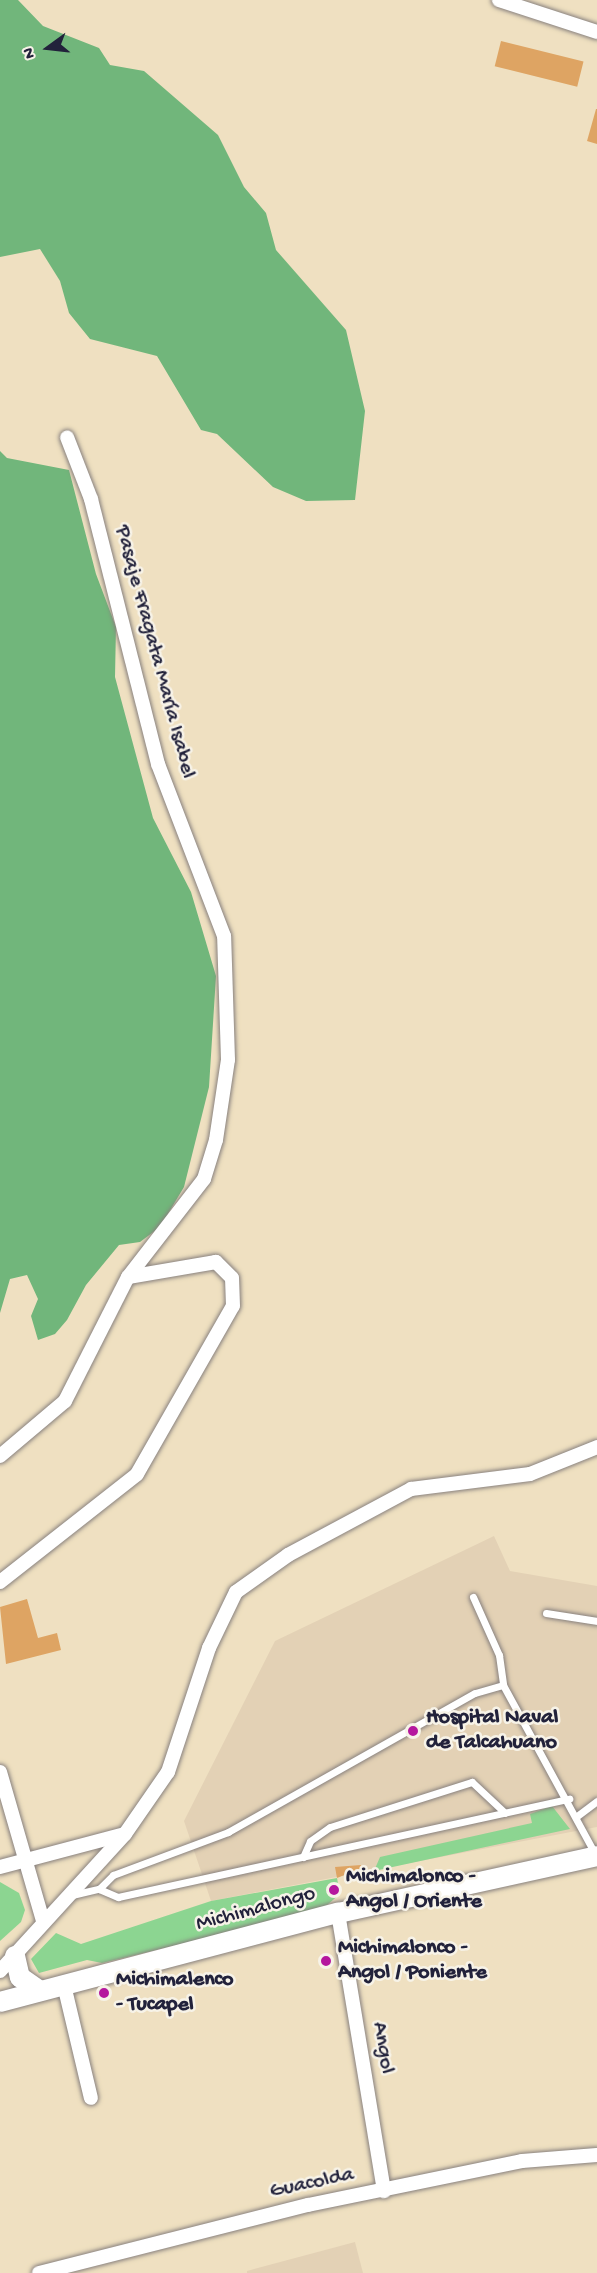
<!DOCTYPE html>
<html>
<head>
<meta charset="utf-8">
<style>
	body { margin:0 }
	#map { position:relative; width:597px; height:2273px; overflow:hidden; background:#efe0c1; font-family:"Gochi Hand",sans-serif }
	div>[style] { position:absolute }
	.built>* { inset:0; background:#e3d1b5 }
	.green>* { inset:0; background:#8cd591 }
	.forest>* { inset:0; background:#71b67b }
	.building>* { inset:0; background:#dea463; transform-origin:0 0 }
	.roads { filter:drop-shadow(0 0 2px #88817e) drop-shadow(0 0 2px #88817e) }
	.service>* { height:7px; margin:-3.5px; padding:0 3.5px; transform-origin:3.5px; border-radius:3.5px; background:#fff }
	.minor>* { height:14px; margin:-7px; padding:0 7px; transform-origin:7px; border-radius:7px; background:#fff }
	.secondary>* { height:20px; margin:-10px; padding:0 10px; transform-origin:10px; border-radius:10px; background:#fff }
	.dots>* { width:16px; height:16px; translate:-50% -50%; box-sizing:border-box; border:3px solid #f7f3e8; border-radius:50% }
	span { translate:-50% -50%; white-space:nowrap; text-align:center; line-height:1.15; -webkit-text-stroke:5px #f7f3e8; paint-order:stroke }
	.street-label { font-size:22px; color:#22223b }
	.poi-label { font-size:22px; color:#22223b; font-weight:700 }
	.left { translate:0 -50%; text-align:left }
	.north { position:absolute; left:18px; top:18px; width:60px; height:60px; -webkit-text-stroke:4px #f7f3e8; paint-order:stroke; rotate:255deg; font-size:16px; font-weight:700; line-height:24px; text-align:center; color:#22223b }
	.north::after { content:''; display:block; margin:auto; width:21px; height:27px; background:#22223b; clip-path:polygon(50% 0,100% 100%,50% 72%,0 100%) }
</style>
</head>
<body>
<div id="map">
	<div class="built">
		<i style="clip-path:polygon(494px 1536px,510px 1571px,597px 1586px,597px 1827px,211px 1901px,184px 1821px,275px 1641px)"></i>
		<i style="clip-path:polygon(355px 2242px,363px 2273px,247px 2273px,247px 2271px)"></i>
	</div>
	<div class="green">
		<i style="clip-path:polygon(552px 1806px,570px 1829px,374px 1871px,380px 1857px,532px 1823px,530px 1814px)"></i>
		<i style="clip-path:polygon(337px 1878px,340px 1894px,320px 1911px,102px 1963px,87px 1960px,39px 1973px,31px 1959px,56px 1933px,81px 1944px,211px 1901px)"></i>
		<i style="clip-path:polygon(0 1882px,19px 1893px,25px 1910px,21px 1922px,0 1941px)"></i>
	</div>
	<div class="forest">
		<i style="clip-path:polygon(0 0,18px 0,43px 26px,99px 48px,110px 65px,144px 71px,218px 135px,244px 187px,266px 213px,276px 250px,346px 330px,365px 411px,355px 500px,306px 501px,273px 487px,217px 434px,201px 430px,157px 356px,90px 339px,69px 313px,60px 281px,40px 249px,0 257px)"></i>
		<i style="clip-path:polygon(0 451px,7px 458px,69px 470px,96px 574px,116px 627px,115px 677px,153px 818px,191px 892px,216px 976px,209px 1087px,184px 1187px,160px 1227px,140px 1242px,119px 1245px,86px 1285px,67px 1320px,55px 1334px,38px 1340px,31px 1316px,38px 1299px,27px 1275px,10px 1279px,0 1313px)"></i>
	</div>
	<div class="building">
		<i style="left:501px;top:41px;width:85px;height:26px;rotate:14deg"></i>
		<i style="clip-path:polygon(596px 109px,597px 109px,597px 144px,587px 141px)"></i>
		<i style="clip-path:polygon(27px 1599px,38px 1638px,57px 1633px,61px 1650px,6px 1664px,0 1607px)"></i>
		<i style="clip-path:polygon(361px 1865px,362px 1868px,337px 1878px,335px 1867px)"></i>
	</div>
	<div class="roads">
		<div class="service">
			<i style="left:473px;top:1597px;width:64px;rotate:65.9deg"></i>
			<i style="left:499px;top:1655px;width:30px;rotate:82deg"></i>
			<i style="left:546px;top:1613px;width:52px;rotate:8.9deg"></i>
			<i style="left:577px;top:1816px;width:25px;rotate:-37deg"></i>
			<i style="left:303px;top:1857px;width:17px;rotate:-66deg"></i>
			<i style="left:310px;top:1841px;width:24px;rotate:-35deg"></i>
			<i style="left:330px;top:1827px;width:149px;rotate:-17.6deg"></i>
			<i style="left:472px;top:1782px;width:45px;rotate:43.2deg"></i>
			<i style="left:99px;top:1889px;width:21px;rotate:23deg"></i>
			<i style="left:118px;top:1897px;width:462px;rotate:-12.3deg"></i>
			<i style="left:72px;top:1895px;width:28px;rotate:-13deg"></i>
			<i style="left:99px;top:1889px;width:20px;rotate:-45deg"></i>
			<i style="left:113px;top:1875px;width:123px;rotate:-20.5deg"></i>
			<i style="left:228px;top:1832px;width:283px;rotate:-29.4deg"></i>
			<i style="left:475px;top:1693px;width:29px;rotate:-16deg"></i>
			<i style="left:503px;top:1685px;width:192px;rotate:61.4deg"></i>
		</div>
		<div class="minor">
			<i style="left:499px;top:0;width:103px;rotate:18.1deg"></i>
			<i style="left:0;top:1456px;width:85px;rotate:-40.2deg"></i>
			<i style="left:65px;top:1401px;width:139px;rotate:-63.1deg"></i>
			<i style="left:128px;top:1277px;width:124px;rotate:-52.2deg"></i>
			<i style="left:204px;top:1179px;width:41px;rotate:-72.9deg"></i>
			<i style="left:216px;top:1140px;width:81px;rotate:-81.5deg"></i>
			<i style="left:228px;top:1060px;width:124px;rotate:-91.8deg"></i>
			<i style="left:224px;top:936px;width:184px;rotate:-111deg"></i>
			<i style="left:158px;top:764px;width:273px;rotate:-104.2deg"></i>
			<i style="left:91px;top:499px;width:66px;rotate:-111.2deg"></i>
			<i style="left:0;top:1582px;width:174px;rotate:-38.2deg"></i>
			<i style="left:137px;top:1474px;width:193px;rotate:-60.3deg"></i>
			<i style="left:233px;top:1306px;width:28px;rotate:-92deg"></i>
			<i style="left:232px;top:1278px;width:23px;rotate:-135deg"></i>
			<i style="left:216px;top:1262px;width:89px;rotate:170.3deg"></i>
			<i style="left:0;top:1772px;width:155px;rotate:73.9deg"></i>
			<i style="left:0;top:1867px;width:129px;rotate:-14.8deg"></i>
			<i style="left:338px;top:1913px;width:282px;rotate:80.6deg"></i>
			<i style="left:0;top:1971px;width:185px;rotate:-47.6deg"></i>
			<i style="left:125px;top:1834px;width:75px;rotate:-55.3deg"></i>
			<i style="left:168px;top:1772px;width:131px;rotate:-71.7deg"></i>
			<i style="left:209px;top:1648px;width:62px;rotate:-64.3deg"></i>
			<i style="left:236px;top:1592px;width:64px;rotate:-35.4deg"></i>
			<i style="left:288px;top:1555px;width:140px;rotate:-28.2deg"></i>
			<i style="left:411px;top:1489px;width:120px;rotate:-7.2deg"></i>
			<i style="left:530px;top:1474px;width:72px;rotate:-21.9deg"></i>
			<i style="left:64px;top:1985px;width:116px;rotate:76.6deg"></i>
			<i style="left:39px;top:2273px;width:277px;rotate:-14.2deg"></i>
			<i style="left:308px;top:2205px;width:218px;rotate:-11.6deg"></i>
			<i style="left:522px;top:2161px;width:75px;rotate:-4.6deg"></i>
		</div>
		<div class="secondary">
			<i style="left:15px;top:1956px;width:22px;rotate:77deg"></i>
			<i style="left:20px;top:1977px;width:24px;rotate:35deg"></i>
			<i style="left:0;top:2002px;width:350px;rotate:-14.8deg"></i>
			<i style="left:338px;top:1913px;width:265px;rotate:-12.4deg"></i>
		</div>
	</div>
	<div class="dots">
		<i style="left:413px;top:1731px;background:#b5179e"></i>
		<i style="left:334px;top:1890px;background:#b5179e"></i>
		<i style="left:326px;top:1961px;background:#b5179e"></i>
		<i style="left:104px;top:1993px;background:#b5179e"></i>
	</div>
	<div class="street-label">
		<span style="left:154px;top:652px;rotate:75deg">Pasaje Fragata María Isabel</span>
		<span style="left:256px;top:1910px;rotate:-15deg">Michimalongo</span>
		<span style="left:382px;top:2048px;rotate:80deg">Angol</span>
		<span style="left:312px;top:2184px;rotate:-12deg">Guacolda</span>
	</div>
	<div class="poi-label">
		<span class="left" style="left:426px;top:1731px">Hospital Naval<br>de Talcahuano</span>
		<span class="left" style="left:346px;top:1890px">Michimalonco -<br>Angol / Oriente</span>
		<span class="left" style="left:338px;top:1961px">Michimalonco -<br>Angol / Poniente</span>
		<span class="left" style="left:116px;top:1993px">Michimalenco<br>- Tucapel</span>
	</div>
	<div class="north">N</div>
</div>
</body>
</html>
